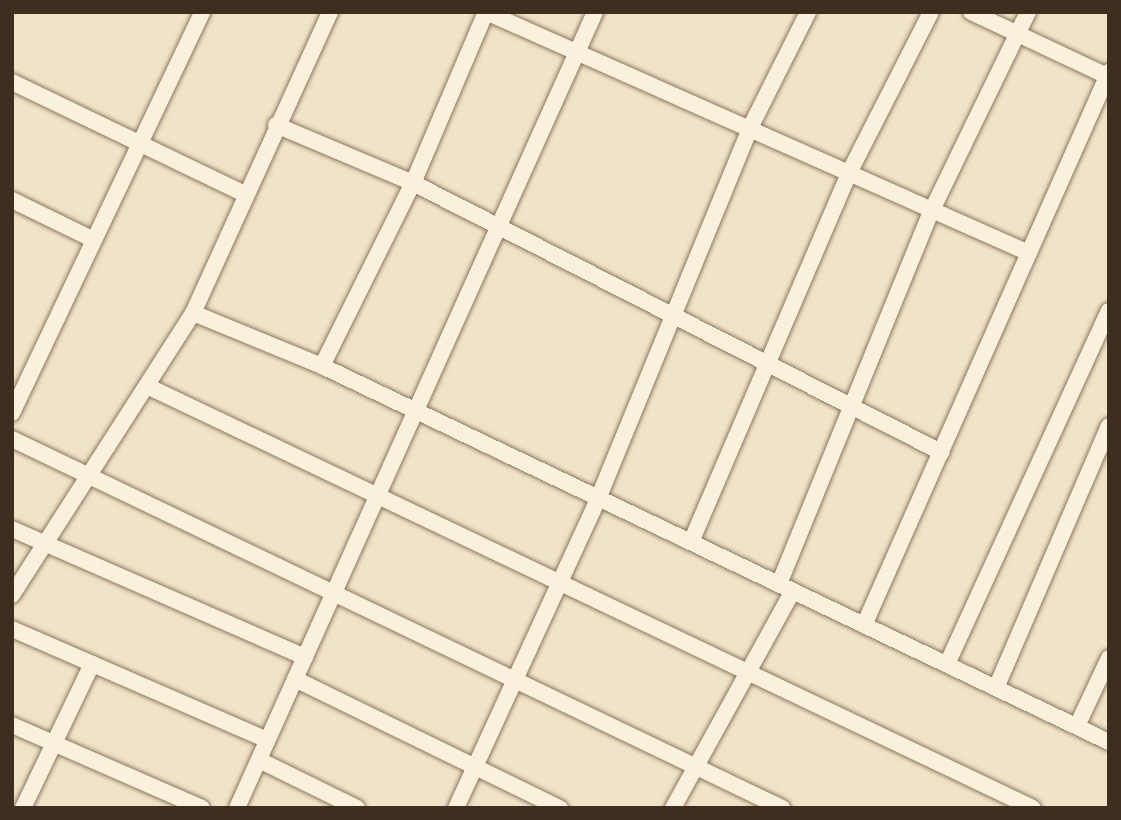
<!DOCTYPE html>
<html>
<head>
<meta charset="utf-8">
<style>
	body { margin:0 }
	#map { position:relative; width:1121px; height:820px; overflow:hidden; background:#f0e4c8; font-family:"Times New Roman",serif }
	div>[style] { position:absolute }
	.roads { filter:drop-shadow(0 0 2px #8d765c) drop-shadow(0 0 2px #8d765c) }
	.street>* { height:16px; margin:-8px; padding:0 8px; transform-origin:8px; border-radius:8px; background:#faf1dc }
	span { translate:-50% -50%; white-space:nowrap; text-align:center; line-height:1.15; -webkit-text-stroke:7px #f7eed8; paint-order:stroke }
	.frame { position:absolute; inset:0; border:14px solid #3d2e20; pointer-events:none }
</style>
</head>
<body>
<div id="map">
	<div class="roads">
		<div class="street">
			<i style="left:971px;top:12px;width:153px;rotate:25.2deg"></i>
			<i style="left:12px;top:82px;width:256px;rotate:25.7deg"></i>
			<i style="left:276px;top:125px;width:149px;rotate:22.9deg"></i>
			<i style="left:413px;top:183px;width:593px;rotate:27deg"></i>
			<i style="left:12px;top:200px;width:91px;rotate:26deg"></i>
			<i style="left:193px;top:313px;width:139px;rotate:22.3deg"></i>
			<i style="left:322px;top:366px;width:872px;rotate:25.54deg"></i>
			<i style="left:322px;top:366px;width:204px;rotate:-63.6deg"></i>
			<i style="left:413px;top:183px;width:186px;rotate:-66.9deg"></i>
			<i style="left:486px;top:12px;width:594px;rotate:23.93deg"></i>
			<i style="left:147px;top:386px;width:981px;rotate:25.47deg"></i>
			<i style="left:12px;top:413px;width:444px;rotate:-64.6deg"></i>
			<i style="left:12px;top:439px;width:854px;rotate:25.6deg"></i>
			<i style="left:12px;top:529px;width:320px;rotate:23.6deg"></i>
			<i style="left:691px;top:542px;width:404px;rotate:-66.8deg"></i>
			<i style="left:850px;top:171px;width:178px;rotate:-63deg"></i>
			<i style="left:779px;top:584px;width:400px;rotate:-67.8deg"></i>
			<i style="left:930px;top:214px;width:225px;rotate:-64.1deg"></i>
			<i style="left:12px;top:595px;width:335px;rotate:-57.3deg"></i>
			<i style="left:193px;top:313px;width:331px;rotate:-65.5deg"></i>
			<i style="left:865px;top:623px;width:603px;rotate:-66.11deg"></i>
			<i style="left:12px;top:629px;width:278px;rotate:23.5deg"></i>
			<i style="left:948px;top:662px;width:386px;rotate:-65.4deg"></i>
			<i style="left:295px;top:679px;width:295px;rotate:26deg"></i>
			<i style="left:996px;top:688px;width:285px;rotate:-66.7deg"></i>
			<i style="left:12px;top:725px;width:207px;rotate:23.6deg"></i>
			<i style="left:1077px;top:726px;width:75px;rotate:-64.8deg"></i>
			<i style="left:259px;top:760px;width:109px;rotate:26.1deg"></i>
			<i style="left:23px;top:808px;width:160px;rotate:-64.4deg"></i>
			<i style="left:237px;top:808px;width:873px;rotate:-65.78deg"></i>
			<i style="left:456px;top:808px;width:340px;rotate:-65.3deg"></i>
			<i style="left:598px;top:499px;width:399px;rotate:-67.7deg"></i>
			<i style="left:749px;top:130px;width:132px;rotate:-63.4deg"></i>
			<i style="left:673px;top:808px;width:248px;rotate:-61.1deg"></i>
		</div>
	</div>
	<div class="frame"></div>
</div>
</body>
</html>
